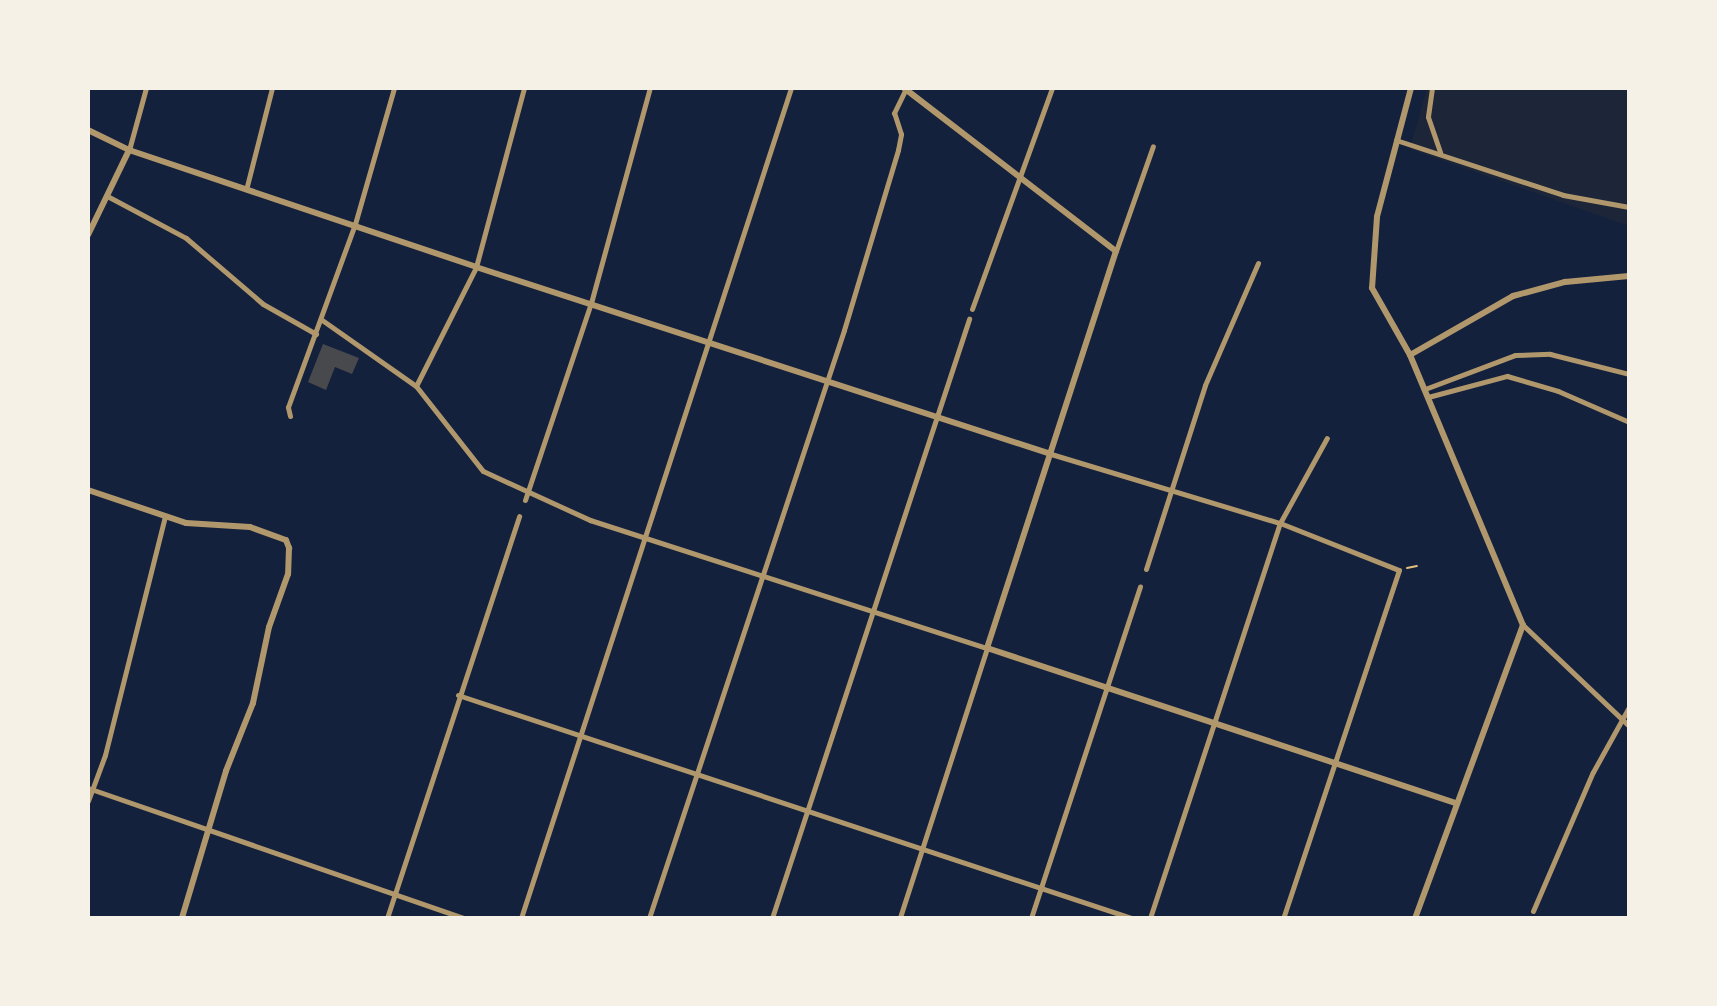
<!DOCTYPE html>
<html>
<head>
<meta charset="utf-8">
<style>
	body { margin:0 }
	#map { position:relative; width:1717px; height:1006px; overflow:hidden; background:#14213d; font-family:"Work Sans",sans-serif }
	div>[style] { position:absolute }
	.green>* { inset:0; background:#1d2539 }
	.building>* { inset:0; background:#48494c }
	.path>* { height:2px; margin:-1px; padding:0 1px; transform-origin:1px; border-radius:1px; background:#e5c07b }
	.minor>* { height:5px; margin:-2.5px; padding:0 2.5px; transform-origin:2.5px; border-radius:2.5px; background:#b1986c }
	.tertiary>* { height:6px; margin:-3px; padding:0 3px; transform-origin:3px; border-radius:3px; background:#b1986c }
	span { translate:-50% -50%; white-space:nowrap; text-align:center; line-height:1.15; -webkit-text-stroke:8px #f6f1e7; paint-order:stroke }
	.frame { position:absolute; inset:0; border:90px solid #f6f1e7; pointer-events:none }
</style>
</head>
<body>
<div id="map">
	<div class="green">
		<i style="clip-path:polygon(1427px 88px,1629px 88px,1629px 226px,1410px 149px)"></i>
	</div>
	<div class="building">
		<i style="clip-path:polygon(323px 344px,359px 358px,352px 374px,335px 367px,326px 390px,308px 382px)"></i>
	</div>
	<div class="path">
		<i style="left:1407px;top:568px;width:10px;rotate:-11deg"></i>
	</div>
	<div class="minor">
		<i style="left:1432px;top:88px;width:29px;rotate:98deg"></i>
		<i style="left:1428px;top:117px;width:37px;rotate:71deg"></i>
		<i style="left:1396px;top:140px;width:176px;rotate:18.2deg"></i>
		<i style="left:1563px;top:195px;width:67px;rotate:10.3deg"></i>
		<i style="left:129px;top:150px;width:64px;rotate:-74.7deg"></i>
		<i style="left:247px;top:186px;width:101px;rotate:-75.7deg"></i>
		<i style="left:109px;top:197px;width:87px;rotate:28deg"></i>
		<i style="left:186px;top:238px;width:101px;rotate:40.6deg"></i>
		<i style="left:263px;top:304px;width:61px;rotate:29.5deg"></i>
		<i style="left:1116px;top:251px;width:111px;rotate:-70.6deg"></i>
		<i style="left:972px;top:309px;width:235px;rotate:-70.1deg"></i>
		<i style="left:322px;top:320px;width:115px;rotate:35.1deg"></i>
		<i style="left:416px;top:386px;width:108px;rotate:51.8deg"></i>
		<i style="left:483px;top:471px;width:118px;rotate:24.6deg"></i>
		<i style="left:590px;top:520px;width:417px;rotate:17.9deg"></i>
		<i style="left:987px;top:648px;width:284px;rotate:107.9deg"></i>
		<i style="left:416px;top:386px;width:133px;rotate:-63.2deg"></i>
		<i style="left:476px;top:267px;width:185px;rotate:-75deg"></i>
		<i style="left:1425px;top:389px;width:96px;rotate:-20.7deg"></i>
		<i style="left:1515px;top:355px;width:35px;rotate:-2deg"></i>
		<i style="left:1550px;top:354px;width:81px;rotate:14.2deg"></i>
		<i style="left:1428px;top:397px;width:82px;rotate:-14.9deg"></i>
		<i style="left:1507px;top:376px;width:53px;rotate:16.4deg"></i>
		<i style="left:1558px;top:391px;width:77px;rotate:23.6deg"></i>
		<i style="left:290px;top:416px;width:9px;rotate:-103deg"></i>
		<i style="left:288px;top:407px;width:195px;rotate:-69.9deg"></i>
		<i style="left:355px;top:224px;width:141px;rotate:-74deg"></i>
		<i style="left:1051px;top:454px;width:239px;rotate:16.8deg"></i>
		<i style="left:1280px;top:523px;width:128px;rotate:21.6deg"></i>
		<i style="left:1399px;top:570px;width:367px;rotate:108.4deg"></i>
		<i style="left:525px;top:500px;width:208px;rotate:-71.5deg"></i>
		<i style="left:591px;top:303px;width:223px;rotate:-74.7deg"></i>
		<i style="left:1146px;top:569px;width:193px;rotate:-72.2deg"></i>
		<i style="left:1205px;top:385px;width:133px;rotate:-66.5deg"></i>
		<i style="left:1523px;top:625px;width:146px;rotate:43.6deg"></i>
		<i style="left:458px;top:695px;width:709px;rotate:18.33deg"></i>
		<i style="left:88px;top:788px;width:397px;rotate:19.1deg"></i>
		<i style="left:88px;top:801px;width:49px;rotate:-69.7deg"></i>
		<i style="left:105px;top:755px;width:245px;rotate:-75.9deg"></i>
		<i style="left:1533px;top:911px;width:151px;rotate:-66.7deg"></i>
		<i style="left:1593px;top:772px;width:74px;rotate:-61deg"></i>
		<i style="left:387px;top:918px;width:423px;rotate:-71.8deg"></i>
		<i style="left:521px;top:918px;width:873px;rotate:-71.98deg"></i>
		<i style="left:649px;top:918px;width:619px;rotate:-71.65deg"></i>
		<i style="left:844px;top:330px;width:188px;rotate:-73.3deg"></i>
		<i style="left:898px;top:150px;width:16px;rotate:-79deg"></i>
		<i style="left:901px;top:134px;width:22px;rotate:-108deg"></i>
		<i style="left:894px;top:113px;width:28px;rotate:-64deg"></i>
		<i style="left:772px;top:918px;width:631px;rotate:-71.79deg"></i>
		<i style="left:1031px;top:918px;width:349px;rotate:-71.8deg"></i>
		<i style="left:1150px;top:918px;width:416px;rotate:-71.8deg"></i>
		<i style="left:1280px;top:523px;width:97px;rotate:-61.1deg"></i>
	</div>
	<div class="tertiary">
		<i style="left:904px;top:88px;width:267px;rotate:37.6deg"></i>
		<i style="left:1116px;top:251px;width:417px;rotate:108deg"></i>
		<i style="left:987px;top:648px;width:493px;rotate:18.3deg"></i>
		<i style="left:1411px;top:88px;width:133px;rotate:104.8deg"></i>
		<i style="left:1377px;top:217px;width:71px;rotate:94deg"></i>
		<i style="left:1372px;top:288px;width:77px;rotate:60.4deg"></i>
		<i style="left:1410px;top:355px;width:293px;rotate:67.3deg"></i>
		<i style="left:1523px;top:625px;width:312px;rotate:110.2deg"></i>
		<i style="left:88px;top:130px;width:46px;rotate:26deg"></i>
		<i style="left:129px;top:150px;width:366px;rotate:18.6deg"></i>
		<i style="left:476px;top:267px;width:605px;rotate:18.02deg"></i>
		<i style="left:88px;top:235px;width:94px;rotate:-64.2deg"></i>
		<i style="left:1410px;top:355px;width:119px;rotate:-29.8deg"></i>
		<i style="left:1513px;top:296px;width:54px;rotate:-15.1deg"></i>
		<i style="left:1565px;top:282px;width:64px;rotate:-5.4deg"></i>
		<i style="left:88px;top:490px;width:103px;rotate:18.6deg"></i>
		<i style="left:186px;top:523px;width:64px;rotate:3.6deg"></i>
		<i style="left:250px;top:527px;width:38px;rotate:20deg"></i>
		<i style="left:286px;top:540px;width:9px;rotate:69deg"></i>
		<i style="left:289px;top:548px;width:26px;rotate:92deg"></i>
		<i style="left:288px;top:574px;width:56px;rotate:109.7deg"></i>
		<i style="left:269px;top:627px;width:78px;rotate:101.9deg"></i>
		<i style="left:253px;top:703px;width:73px;rotate:111.7deg"></i>
		<i style="left:226px;top:771px;width:153px;rotate:106.7deg"></i>
	</div>
	<div class="frame"></div>
</div>
</body>
</html>
